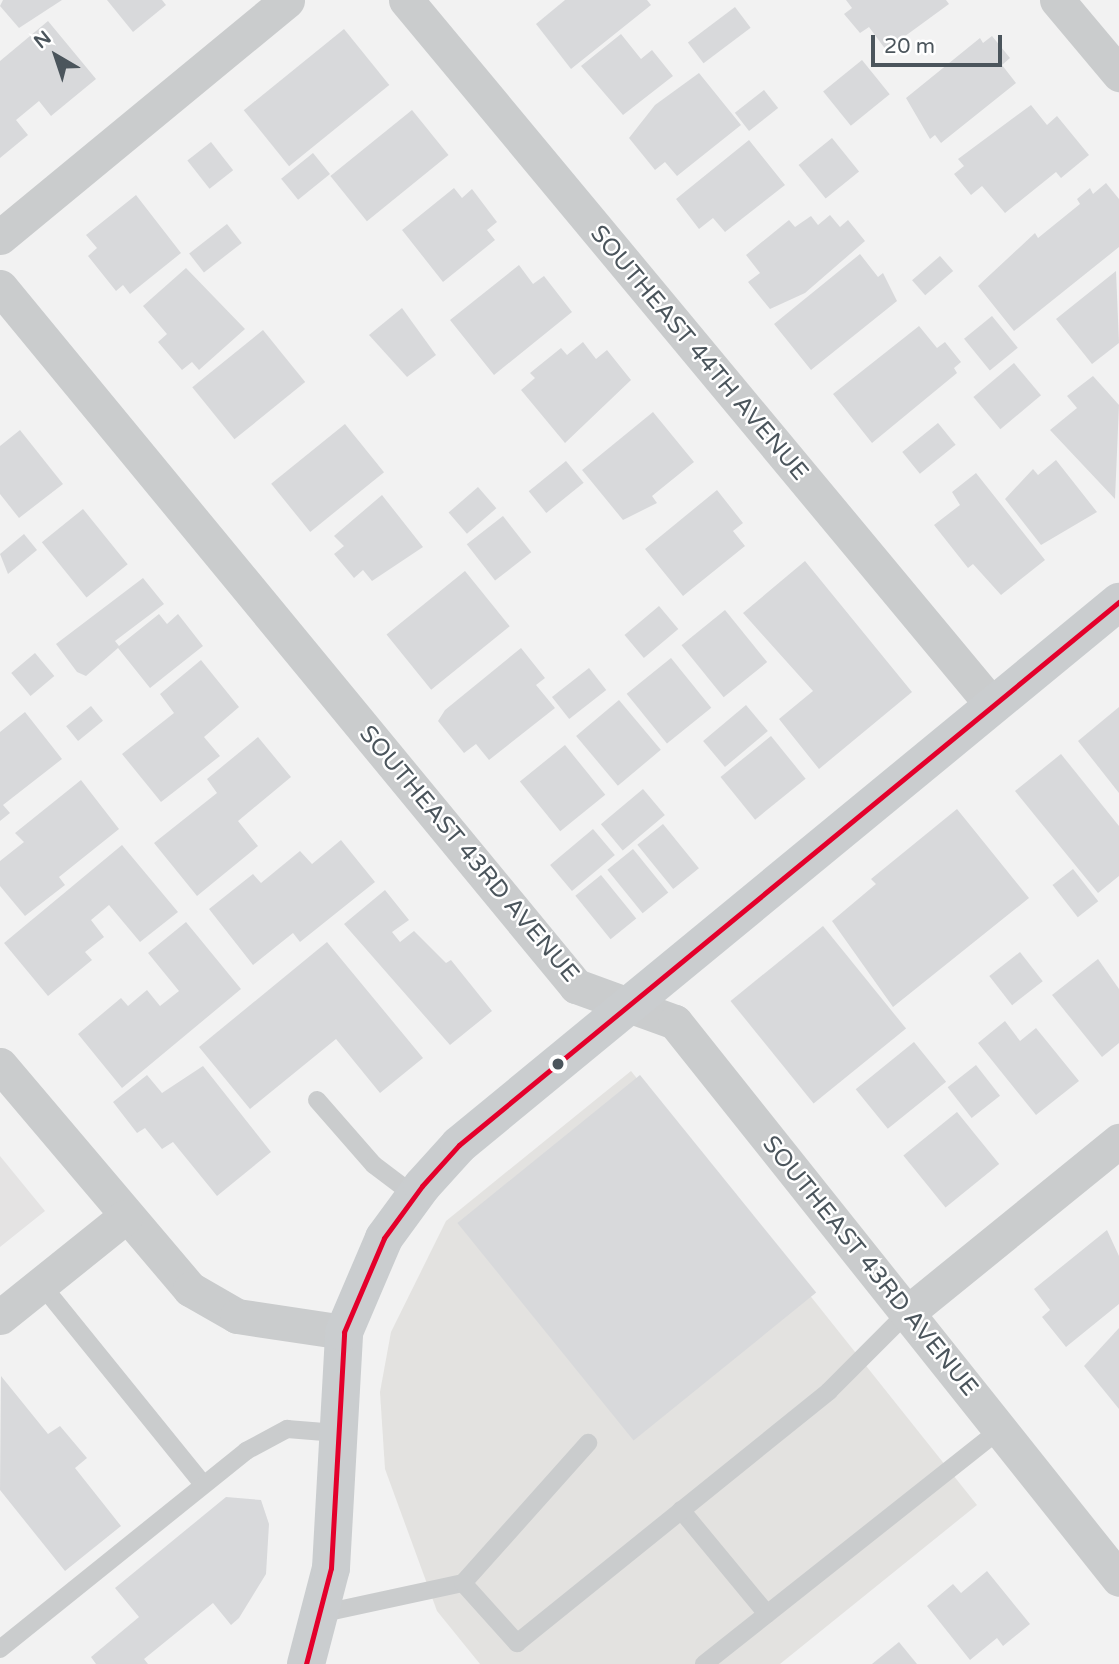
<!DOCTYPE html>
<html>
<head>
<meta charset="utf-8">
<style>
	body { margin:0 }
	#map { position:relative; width:1119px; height:1664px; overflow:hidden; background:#f2f2f2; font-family:"Varela Round",sans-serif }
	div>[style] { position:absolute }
	.commercial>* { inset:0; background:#e3e2e0 }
	.education>* { inset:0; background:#e4e3e3 }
	.building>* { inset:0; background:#d8d9db; transform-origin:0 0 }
	.lane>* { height:18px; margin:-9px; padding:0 9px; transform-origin:9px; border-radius:9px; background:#cacccd }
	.street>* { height:35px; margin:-17.5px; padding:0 17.5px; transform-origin:17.5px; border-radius:17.5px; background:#cacccd }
	.secondary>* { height:38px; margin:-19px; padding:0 19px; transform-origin:19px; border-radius:19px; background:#cacdcf }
	.bus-1>* { height:5px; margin:-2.5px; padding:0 2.5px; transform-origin:2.5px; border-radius:2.5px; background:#e4002b }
	.dots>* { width:19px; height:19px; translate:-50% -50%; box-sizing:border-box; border:4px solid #fff; border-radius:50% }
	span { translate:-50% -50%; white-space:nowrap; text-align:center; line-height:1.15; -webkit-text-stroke:5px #fff; paint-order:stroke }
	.street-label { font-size:24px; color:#4b555c }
	.north { position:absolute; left:21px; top:21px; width:70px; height:70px; -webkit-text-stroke:5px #fff; paint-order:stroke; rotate:321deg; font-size:19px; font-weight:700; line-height:28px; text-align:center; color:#4b555c }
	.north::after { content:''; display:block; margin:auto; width:24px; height:32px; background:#4b555c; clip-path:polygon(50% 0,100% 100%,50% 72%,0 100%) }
	.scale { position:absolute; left:871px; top:35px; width:131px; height:32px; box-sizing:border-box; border:4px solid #4b555c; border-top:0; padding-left:9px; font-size:21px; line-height:24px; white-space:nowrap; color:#4b555c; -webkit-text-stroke:5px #fff; paint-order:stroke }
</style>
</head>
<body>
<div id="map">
	<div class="commercial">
		<i style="clip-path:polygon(631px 1071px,977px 1505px,780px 1664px,480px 1664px,437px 1611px,385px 1469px,380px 1392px,391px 1332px,446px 1221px)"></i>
	</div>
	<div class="education">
		<i style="clip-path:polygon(0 1156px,45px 1211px,0 1247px)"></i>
	</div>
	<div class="building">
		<i style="clip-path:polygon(3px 0,62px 0,19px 28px,0 6px)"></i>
		<i style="clip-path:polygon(107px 0,162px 0,166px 5px,133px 32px)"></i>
		<i style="clip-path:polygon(565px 0,647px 0,651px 5px,571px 69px,536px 24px)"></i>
		<i style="clip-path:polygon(846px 0,946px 0,949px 4px,886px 50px,869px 27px,860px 33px,844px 14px,852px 8px)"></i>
		<i style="left:735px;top:7px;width:26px;height:59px;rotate:53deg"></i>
		<i style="clip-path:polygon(48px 21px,96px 79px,51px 116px,39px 101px,16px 120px,28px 135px,0 158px,0 61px)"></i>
		<i style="left:344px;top:29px;width:72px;height:129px;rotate:51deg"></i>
		<i style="clip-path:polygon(621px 34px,641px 59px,652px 50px,673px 76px,623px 115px,581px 66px)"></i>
		<i style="clip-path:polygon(992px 36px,1010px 58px,1002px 65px,1016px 83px,941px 143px,935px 135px,930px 139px,906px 98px,980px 38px,983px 43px)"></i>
		<i style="left:862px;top:60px;width:44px;height:50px;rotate:51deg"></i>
		<i style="clip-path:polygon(699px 73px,741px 125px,677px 176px,665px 162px,655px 170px,629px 138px,655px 105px)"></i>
		<i style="left:764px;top:90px;width:23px;height:37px;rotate:52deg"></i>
		<i style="clip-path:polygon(1031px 105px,1047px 125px,1057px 116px,1089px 155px,1061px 178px,1056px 172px,1005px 213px,982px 186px,971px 195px,954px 174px,964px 166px,958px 159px)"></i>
		<i style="left:412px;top:110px;width:58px;height:105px;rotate:51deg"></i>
		<i style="left:832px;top:138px;width:43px;height:43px;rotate:51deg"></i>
		<i style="clip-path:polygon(749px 140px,785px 185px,725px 232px,713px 218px,699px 229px,676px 199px)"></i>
		<i style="left:211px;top:142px;width:36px;height:30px;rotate:52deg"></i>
		<i style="left:313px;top:153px;width:27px;height:41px;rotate:51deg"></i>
		<i style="clip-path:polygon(1106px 183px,1119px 199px,1119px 247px,1014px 331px,978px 286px,1035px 233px,1038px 238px,1080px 204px,1077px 199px,1090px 188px,1093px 194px)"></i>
		<i style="clip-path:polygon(454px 188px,462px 198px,472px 189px,497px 222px,487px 230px,495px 240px,443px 282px,402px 230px)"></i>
		<i style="clip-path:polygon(136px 195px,181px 253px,130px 294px,123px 285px,116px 291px,88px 256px,97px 248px,86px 235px)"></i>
		<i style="clip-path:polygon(830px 215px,840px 227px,848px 220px,865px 241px,805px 293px,770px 309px,748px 282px,760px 273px,746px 255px,789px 220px,795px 227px,811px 216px,818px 225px)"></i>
		<i style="left:227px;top:224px;width:24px;height:48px;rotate:52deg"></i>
		<i style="clip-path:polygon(860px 254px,878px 277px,883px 273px,897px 301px,811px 370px,774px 324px)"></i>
		<i style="left:940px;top:256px;width:20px;height:37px;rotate:49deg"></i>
		<i style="clip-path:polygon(519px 265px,533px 284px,544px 276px,572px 312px,494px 375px,450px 320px)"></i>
		<i style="clip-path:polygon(186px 268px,245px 329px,199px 370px,192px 362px,182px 370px,158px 342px,167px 334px,143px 306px)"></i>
		<i style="clip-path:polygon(1116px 271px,1119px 343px,1092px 364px,1056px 319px)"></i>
		<i style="clip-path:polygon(402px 308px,436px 355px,407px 377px,369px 335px)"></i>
		<i style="left:992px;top:316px;width:41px;height:36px;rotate:51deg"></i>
		<i style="clip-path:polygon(919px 326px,937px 348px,945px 342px,961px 362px,954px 368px,957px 373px,872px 443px,833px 394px)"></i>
		<i style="left:263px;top:330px;width:67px;height:91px;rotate:51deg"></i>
		<i style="clip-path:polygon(583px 342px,596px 359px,607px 350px,631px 380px,565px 443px,521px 390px,535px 378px,530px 373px,561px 348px,567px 355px)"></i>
		<i style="left:1014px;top:363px;width:42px;height:53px;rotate:50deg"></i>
		<i style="clip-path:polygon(1093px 376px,1119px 405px,1115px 499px,1050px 430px,1077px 408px,1067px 396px)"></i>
		<i style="clip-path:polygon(653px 412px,694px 462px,652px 496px,657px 503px,623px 520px,582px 470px)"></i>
		<i style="left:938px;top:423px;width:28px;height:46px;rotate:51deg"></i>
		<i style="left:345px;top:424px;width:62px;height:95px;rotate:51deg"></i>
		<i style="clip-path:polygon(20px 430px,63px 484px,19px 518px,0 494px,0 446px)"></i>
		<i style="clip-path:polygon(1056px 460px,1097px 512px,1041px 545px,1005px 499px,1033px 469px,1038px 475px)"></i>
		<i style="left:566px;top:461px;width:28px;height:48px;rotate:51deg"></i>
		<i style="clip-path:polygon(976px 473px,1045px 560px,1001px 595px,973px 564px,968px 568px,934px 525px,960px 505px,952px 492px)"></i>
		<i style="left:478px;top:487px;width:28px;height:39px;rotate:49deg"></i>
		<i style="clip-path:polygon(717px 490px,743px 523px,733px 531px,745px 546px,683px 596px,645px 549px)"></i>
		<i style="clip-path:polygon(382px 495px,423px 547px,372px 581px,363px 570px,354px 578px,334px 554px,344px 546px,334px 536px)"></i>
		<i style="left:83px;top:509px;width:71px;height:53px;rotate:51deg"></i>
		<i style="left:503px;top:516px;width:46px;height:46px;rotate:52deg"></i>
		<i style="clip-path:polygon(24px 534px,37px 550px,8px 574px,0 554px)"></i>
		<i style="clip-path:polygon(805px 561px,912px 692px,819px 769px,779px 719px,813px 691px,743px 613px)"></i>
		<i style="left:465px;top:571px;width:71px;height:101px;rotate:51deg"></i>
		<i style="clip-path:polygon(143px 578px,164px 604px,115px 641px,119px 646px,159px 614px,167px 624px,178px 614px,203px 646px,150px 688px,118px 648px,86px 676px,77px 672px,56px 644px)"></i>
		<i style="left:659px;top:606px;width:30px;height:45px;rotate:50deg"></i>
		<i style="left:725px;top:610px;width:67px;height:56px;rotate:51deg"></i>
		<i style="clip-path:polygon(521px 648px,545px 678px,536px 685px,555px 708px,489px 760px,476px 744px,464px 753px,438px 721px,445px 710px)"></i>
		<i style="left:35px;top:653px;width:30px;height:31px;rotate:50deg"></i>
		<i style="left:671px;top:658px;width:64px;height:57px;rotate:51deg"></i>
		<i style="clip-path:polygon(201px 660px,239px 707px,204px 737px,220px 756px,161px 802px,122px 754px,174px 713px,160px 694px)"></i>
		<i style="left:589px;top:668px;width:28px;height:47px;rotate:52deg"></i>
		<i style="left:619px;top:700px;width:65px;height:56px;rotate:50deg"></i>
		<i style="left:746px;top:705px;width:34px;height:56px;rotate:50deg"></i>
		<i style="left:91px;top:706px;width:19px;height:32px;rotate:51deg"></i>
		<i style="clip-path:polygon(1119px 707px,1119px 793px,1078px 741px)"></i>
		<i style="clip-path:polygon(25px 712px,62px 759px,3px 805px,10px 813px,0 821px,0 732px)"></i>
		<i style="left:771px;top:736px;width:55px;height:65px;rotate:51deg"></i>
		<i style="clip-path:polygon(258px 737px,291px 777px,238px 821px,258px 846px,197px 896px,154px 843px,217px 793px,207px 779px)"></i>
		<i style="left:565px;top:745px;width:64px;height:58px;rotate:51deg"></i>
		<i style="clip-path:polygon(1061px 754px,1119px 826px,1119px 876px,1098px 893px,1015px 791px)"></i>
		<i style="clip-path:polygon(81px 780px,119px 829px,59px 877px,65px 885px,25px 916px,0 886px,0 861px,24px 842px,15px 833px)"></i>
		<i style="left:643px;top:789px;width:34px;height:55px;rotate:50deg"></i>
		<i style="clip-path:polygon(957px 809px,1029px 898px,893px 1007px,832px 921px,876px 884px,871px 879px)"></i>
		<i style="left:663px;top:824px;width:57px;height:33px;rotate:51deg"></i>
		<i style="left:593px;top:829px;width:34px;height:56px;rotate:50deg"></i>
		<i style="clip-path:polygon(341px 840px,375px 882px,300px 942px,293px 933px,253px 965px,209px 909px,253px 874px,261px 883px,300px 851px,312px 864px)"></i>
		<i style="clip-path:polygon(122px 845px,178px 912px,140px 942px,109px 905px,91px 920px,104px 937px,85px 952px,92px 960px,48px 996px,4px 943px)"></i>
		<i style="left:633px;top:849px;width:56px;height:33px;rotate:51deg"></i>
		<i style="left:1073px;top:869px;width:41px;height:26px;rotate:52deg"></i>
		<i style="left:601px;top:875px;width:56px;height:33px;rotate:51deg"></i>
		<i style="clip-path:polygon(385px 890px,409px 920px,392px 932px,400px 942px,414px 931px,446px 963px,451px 960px,492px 1011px,450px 1045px,344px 924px)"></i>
		<i style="clip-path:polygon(186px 922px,241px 989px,122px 1088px,78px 1034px,121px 998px,128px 1006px,147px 990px,160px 1006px,179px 991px,148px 953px)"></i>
		<i style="left:823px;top:926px;width:132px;height:119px;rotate:51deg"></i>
		<i style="clip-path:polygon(327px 942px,423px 1058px,380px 1093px,336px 1039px,250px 1109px,199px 1047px)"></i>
		<i style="left:1020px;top:952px;width:37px;height:39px;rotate:52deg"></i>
		<i style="clip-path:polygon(1098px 959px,1119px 989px,1119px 1043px,1102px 1057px,1052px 995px)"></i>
		<i style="clip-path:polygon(1005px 1021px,1020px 1041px,1036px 1028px,1079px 1081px,1036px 1115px,978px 1043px)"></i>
		<i style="left:914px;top:1042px;width:51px;height:75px;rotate:51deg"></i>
		<i style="left:976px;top:1065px;width:39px;height:36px;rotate:52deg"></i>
		<i style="clip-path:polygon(203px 1066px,271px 1152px,217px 1196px,173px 1142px,162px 1149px,145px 1128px,137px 1133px,113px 1102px,147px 1075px,162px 1093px)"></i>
		<i style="left:640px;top:1075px;width:280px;height:235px;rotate:51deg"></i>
		<i style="left:957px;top:1112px;width:67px;height:69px;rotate:51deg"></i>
		<i style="clip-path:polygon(1107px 1230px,1119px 1256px,1119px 1304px,1066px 1347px,1042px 1317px,1050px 1310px,1034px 1289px)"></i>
		<i style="clip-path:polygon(1119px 1328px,1119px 1409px,1084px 1366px)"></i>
		<i style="clip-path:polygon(1px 1376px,48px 1434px,60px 1426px,87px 1458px,75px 1468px,121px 1526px,65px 1571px,0 1490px)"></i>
		<i style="clip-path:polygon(226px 1497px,261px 1500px,269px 1524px,266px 1574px,239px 1618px,231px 1625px,213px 1603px,144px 1659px,148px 1664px,96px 1664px,91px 1657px,139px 1617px,115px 1588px)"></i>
		<i style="clip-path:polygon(987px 1571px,1030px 1624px,1003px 1646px,997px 1638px,970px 1660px,927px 1606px,953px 1584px,961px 1593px)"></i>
		<i style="clip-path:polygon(899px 1642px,917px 1664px,872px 1664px)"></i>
	</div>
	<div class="lane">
		<i style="left:317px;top:1100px;width:86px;rotate:48.8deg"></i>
		<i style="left:374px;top:1165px;width:51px;rotate:37.1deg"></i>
		<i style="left:41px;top:1284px;width:257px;rotate:51deg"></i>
		<i style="left:681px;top:1510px;width:135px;rotate:50.4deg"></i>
		<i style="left:463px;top:1583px;width:188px;rotate:-48.2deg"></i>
		<i style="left:324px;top:1613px;width:142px;rotate:-12.2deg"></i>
		<i style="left:463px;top:1583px;width:81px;rotate:48deg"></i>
		<i style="left:517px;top:1643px;width:401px;rotate:-38.9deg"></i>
		<i style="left:829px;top:1391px;width:110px;rotate:-45deg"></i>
		<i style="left:0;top:1649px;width:316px;rotate:-38.8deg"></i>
		<i style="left:246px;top:1451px;width:47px;rotate:-28.2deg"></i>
		<i style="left:287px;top:1429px;width:50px;rotate:4.6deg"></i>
		<i style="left:704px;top:1664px;width:378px;rotate:-38.4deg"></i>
	</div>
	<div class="street">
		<i style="left:406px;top:0;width:918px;rotate:50.26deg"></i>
		<i style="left:1057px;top:0;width:97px;rotate:50deg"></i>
		<i style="left:0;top:237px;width:372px;rotate:-39.5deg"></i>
		<i style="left:0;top:287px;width:906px;rotate:50.51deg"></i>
		<i style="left:576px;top:986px;width:105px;rotate:20deg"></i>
		<i style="left:675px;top:1022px;width:712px;rotate:51.44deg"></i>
		<i style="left:0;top:1065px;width:294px;rotate:49.7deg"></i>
		<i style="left:190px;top:1289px;width:54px;rotate:29.9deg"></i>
		<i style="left:237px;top:1316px;width:108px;rotate:8.5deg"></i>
		<i style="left:907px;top:1313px;width:273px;rotate:-39.1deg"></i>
		<i style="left:0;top:1317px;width:160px;rotate:-38.7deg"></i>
	</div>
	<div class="secondary">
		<i style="left:306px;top:1664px;width:99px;rotate:-75.4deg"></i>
		<i style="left:331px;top:1568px;width:236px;rotate:-86.8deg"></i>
		<i style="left:344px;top:1332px;width:102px;rotate:-66.9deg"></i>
		<i style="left:384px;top:1238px;width:64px;rotate:-53.8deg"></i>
		<i style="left:422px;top:1186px;width:55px;rotate:-47.9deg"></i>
		<i style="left:459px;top:1145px;width:855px;rotate:-39.45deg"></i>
	</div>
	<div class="bus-1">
		<i style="left:306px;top:1664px;width:99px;rotate:-75.4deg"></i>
		<i style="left:331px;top:1568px;width:236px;rotate:-86.8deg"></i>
		<i style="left:344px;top:1332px;width:102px;rotate:-66.9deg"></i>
		<i style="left:384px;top:1238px;width:64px;rotate:-53.8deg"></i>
		<i style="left:422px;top:1186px;width:55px;rotate:-47.9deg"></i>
		<i style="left:459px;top:1145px;width:855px;rotate:-39.45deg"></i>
	</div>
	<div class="dots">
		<i style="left:558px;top:1064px;background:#4b555c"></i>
	</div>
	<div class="street-label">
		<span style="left:699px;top:353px;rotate:50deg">SOUTHEAST 44TH AVENUE</span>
		<span style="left:469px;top:854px;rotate:50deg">SOUTHEAST 43RD AVENUE</span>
		<span style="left:870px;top:1266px;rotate:51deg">SOUTHEAST 43RD AVENUE</span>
	</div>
	<div class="north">N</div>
	<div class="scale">20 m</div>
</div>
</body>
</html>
